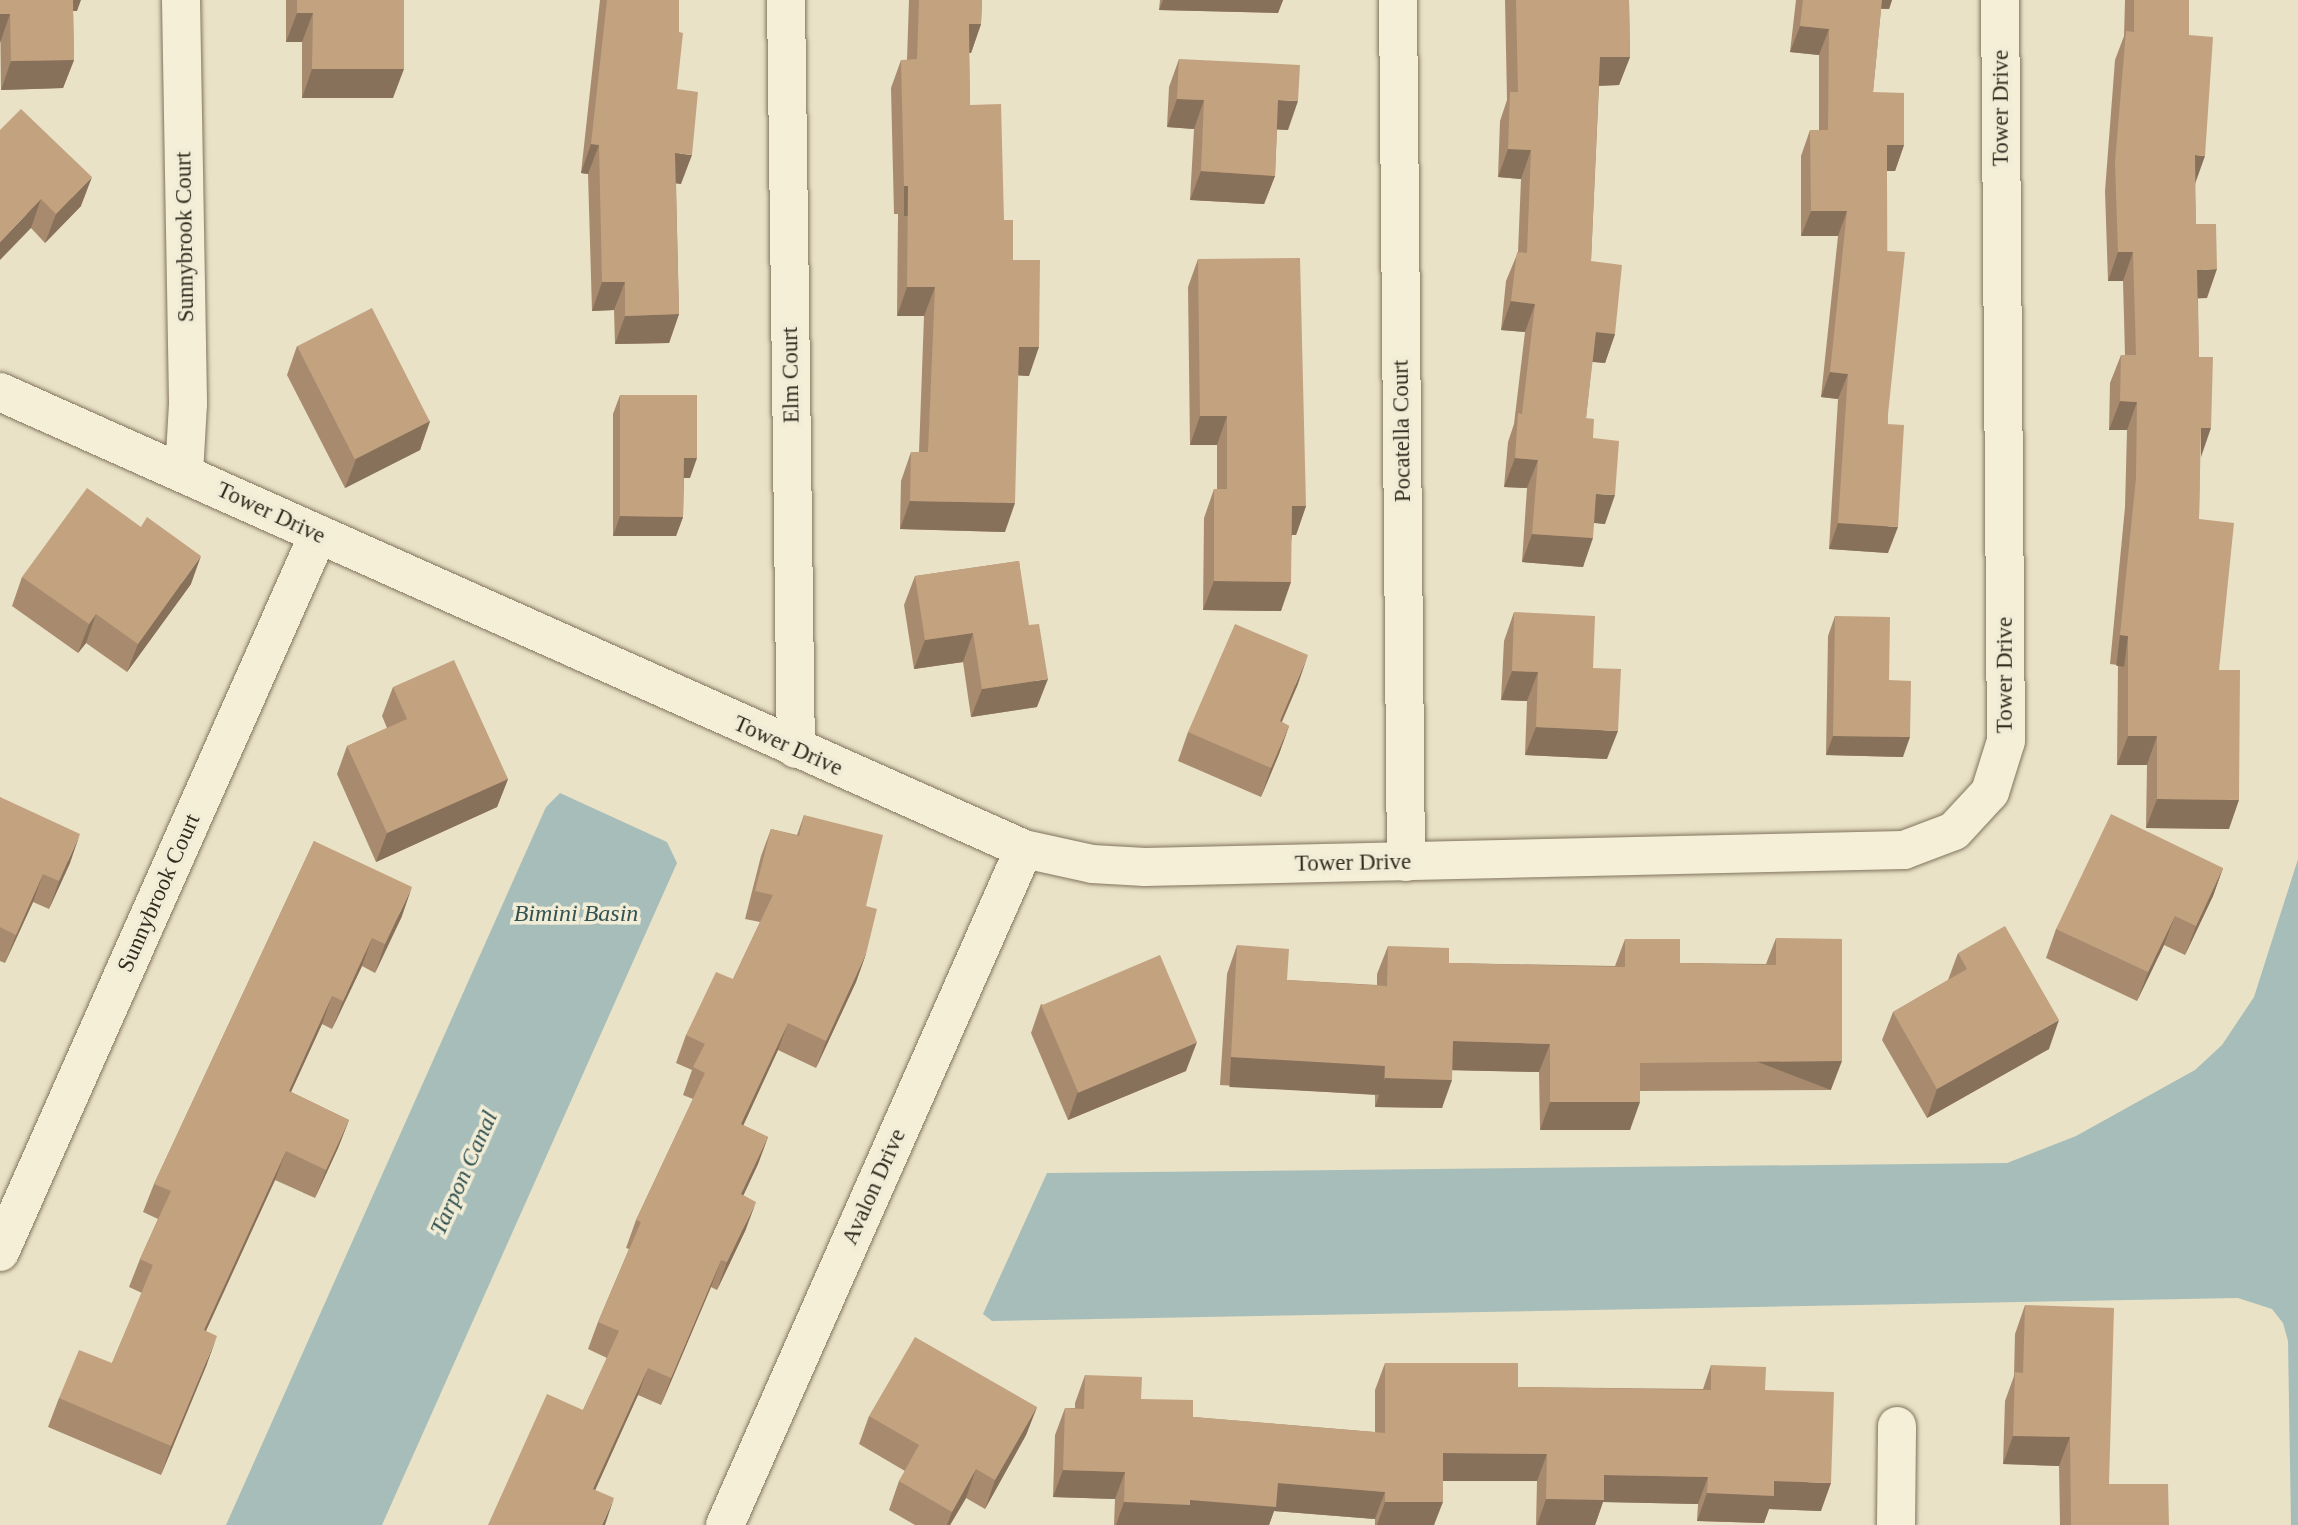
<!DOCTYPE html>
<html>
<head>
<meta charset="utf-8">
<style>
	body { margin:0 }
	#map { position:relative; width:2298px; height:1525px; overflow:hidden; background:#e9e2c6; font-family:"Times New Roman",serif }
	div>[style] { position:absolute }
	.water>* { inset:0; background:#a7bdb9 }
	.roads { filter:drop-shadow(0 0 2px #82745e) drop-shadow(0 0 2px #82745e) }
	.minor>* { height:38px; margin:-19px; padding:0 19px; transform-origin:19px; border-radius:19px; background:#f5efd8 }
	.wall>* { inset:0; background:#a88b6e }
	.shaded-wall>* { inset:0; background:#88715a; transform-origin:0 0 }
	.building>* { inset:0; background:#c3a280; transform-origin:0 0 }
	span { translate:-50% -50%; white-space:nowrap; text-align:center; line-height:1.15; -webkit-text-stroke:7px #f1ecd5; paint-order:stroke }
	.street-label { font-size:23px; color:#342b20 }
	.water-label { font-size:24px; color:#315152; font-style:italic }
</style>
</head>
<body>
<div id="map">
	<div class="water">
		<i style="clip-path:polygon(560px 793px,667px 842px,677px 863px,382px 1525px,226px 1525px,546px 807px)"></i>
		<i style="clip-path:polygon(2298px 859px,2298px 1525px,2291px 1525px,2288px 1341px,2283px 1323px,2272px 1309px,2238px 1298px,992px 1321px,983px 1314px,1047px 1173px,2007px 1163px,2076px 1136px,2195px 1070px,2222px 1045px,2254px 997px)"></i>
	</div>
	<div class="roads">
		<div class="minor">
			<i style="left:181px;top:0;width:404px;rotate:89deg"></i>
			<i style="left:188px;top:404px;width:69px;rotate:93.3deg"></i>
			<i style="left:786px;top:0;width:749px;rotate:89.24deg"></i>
			<i style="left:1398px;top:0;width:862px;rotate:89.47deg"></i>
			<i style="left:0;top:392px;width:1121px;rotate:24.05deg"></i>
			<i style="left:1024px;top:849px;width:70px;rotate:12.4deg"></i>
			<i style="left:1092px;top:864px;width:53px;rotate:3.2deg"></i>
			<i style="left:1145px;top:867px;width:759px;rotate:-1.28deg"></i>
			<i style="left:1904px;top:850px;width:53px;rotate:-20.8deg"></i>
			<i style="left:1954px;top:831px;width:53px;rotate:-47.3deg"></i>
			<i style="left:1990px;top:792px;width:53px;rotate:-72.6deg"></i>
			<i style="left:2006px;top:741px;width:741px;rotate:-90.46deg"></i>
			<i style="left:0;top:1252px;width:784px;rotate:-66.08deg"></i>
			<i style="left:725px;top:1525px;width:739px;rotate:-66.14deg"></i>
			<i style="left:1896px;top:1525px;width:99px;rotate:-89.4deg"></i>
		</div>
	</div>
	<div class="wall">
		<i style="clip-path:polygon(0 0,77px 11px,73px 11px,74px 60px,63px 88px,1px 90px)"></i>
		<i style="clip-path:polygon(286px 0,404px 0,393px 98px,302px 98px,302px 42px,286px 42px)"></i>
		<i style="clip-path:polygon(600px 0,679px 0,677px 89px,681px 184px,676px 183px,679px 314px,669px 343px,615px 344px,614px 310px,592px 311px,588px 174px,581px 173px)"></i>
		<i style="clip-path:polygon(909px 0,987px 0,982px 0,981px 24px,971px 53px,969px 53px,970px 105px,1004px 220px,1013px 260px,1029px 376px,1018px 375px,1005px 532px,900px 529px,901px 481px,911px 452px,919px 452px,924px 316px,897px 316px,898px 214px,894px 214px,891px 88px,901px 60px,907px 60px)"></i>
		<i style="clip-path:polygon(1160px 0,1283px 0,1278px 13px,1159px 10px)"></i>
		<i style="clip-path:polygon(1505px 0,1629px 0,1630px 57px,1619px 85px,1599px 86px,1591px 261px,1615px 334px,1605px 363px,1592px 362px,1586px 418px,1593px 438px,1605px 524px,1594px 523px,1583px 567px,1522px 562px,1527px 488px,1504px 487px,1508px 442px,1514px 424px,1525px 332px,1501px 330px,1506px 281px,1518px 252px,1521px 179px,1498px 177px,1500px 121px,1507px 100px)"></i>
		<i style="clip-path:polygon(1796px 0,1892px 0,1889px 9px,1881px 9px,1873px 92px,1904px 145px,1895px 171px,1887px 171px,1888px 553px,1829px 549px,1838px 399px,1821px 397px,1838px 236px,1801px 236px,1801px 156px,1810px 130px,1819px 130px,1819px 55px,1790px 52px)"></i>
		<i style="clip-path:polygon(2125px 0,2189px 0,2189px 35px,2196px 224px,2207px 298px,2198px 298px,2200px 457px,2199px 519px,2219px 670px,2229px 829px,2146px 828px,2147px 765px,2117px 765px,2118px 665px,2110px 664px,2125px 507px,2127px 430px,2109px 430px,2110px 383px,2121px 355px,2125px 355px,2123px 281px,2108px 281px,2105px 191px,2115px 60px,2124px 36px)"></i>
		<i style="clip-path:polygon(1179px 59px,1288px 130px,1277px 129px,1275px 176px,1264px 204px,1190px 200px,1194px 129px,1167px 127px,1169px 87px)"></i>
		<i style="clip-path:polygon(0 130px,81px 206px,45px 243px,31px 228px)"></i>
		<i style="clip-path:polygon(1198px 259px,1306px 506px,1296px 535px,1292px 535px,1281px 611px,1203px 610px,1204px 518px,1214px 489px,1217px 489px,1217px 445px,1190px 445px,1188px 287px)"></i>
		<i style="clip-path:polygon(297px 346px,430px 421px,420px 450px,345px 488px,287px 375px)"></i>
		<i style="clip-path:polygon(620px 395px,690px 478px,684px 478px,683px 517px,676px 536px,613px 536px,613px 414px)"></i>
		<i style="clip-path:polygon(1019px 561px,1037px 707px,971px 717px,963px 662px,914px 669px,904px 605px,915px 576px)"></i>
		<i style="clip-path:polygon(22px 577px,191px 584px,127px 672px,86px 643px,78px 653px,12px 606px)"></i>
		<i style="clip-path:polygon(1514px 612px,1593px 668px,1607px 759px,1525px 755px,1527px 701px,1501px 700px,1504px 641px)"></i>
		<i style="clip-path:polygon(1835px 616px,1889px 680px,1903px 757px,1826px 755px,1828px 636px)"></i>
		<i style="clip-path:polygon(1298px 684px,1282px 722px,1289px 726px,1279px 754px,1261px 797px,1178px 761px,1188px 732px)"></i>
		<i style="clip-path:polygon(393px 687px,508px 779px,497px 807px,376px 862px,337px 774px,347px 746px,387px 728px,382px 716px)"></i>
		<i style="clip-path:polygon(0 797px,70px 863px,49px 909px,33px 902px,5px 963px,0 961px)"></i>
		<i style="clip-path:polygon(804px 815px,866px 906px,866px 954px,856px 982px,816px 1068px,778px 1050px,743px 1125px,768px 1137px,758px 1164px,743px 1196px,746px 1229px,717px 1290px,711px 1287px,661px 1405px,638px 1395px,595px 1490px,488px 1525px,583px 1410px,607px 1358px,588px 1349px,598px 1322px,629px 1249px,626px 1248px,636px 1220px,693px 1099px,683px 1095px,692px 1070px,676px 1063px,686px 1035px,733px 979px,760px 922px,745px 919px,761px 856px,771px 829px,797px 835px)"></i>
		<i style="clip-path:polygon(314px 841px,402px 916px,375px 973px,362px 966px,332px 1029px,322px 1024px,291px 1092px,349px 1120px,338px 1148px,315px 1198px,275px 1180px,206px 1331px,207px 1364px,161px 1475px,48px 1427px,59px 1398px,112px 1363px,142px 1293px,129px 1287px,140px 1259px,158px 1219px,143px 1212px,154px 1184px)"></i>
		<i style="clip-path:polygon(2223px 868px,2213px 896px,2185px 955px,2164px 945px,2137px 1001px,2046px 958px,2056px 929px)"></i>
		<i style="clip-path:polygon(1776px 938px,1831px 1090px,1640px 1091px,1630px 1130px,1540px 1130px,1539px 1072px,1452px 1070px,1442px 1108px,1375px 1107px,1375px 1095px,1220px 1085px,1227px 974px,1237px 945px,1287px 980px,1377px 985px,1377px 974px,1388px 946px,1449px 963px,1615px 966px,1625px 939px,1680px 963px,1766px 964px)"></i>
		<i style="clip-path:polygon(1958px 953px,2049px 1049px,1927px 1118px,1882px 1040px,1893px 1012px,1948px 980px)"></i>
		<i style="clip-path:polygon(1041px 1004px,1186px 1071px,1068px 1120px,1031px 1033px)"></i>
		<i style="clip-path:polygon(2025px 1305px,2109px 1484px,2169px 1525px,2060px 1525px,2059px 1466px,2003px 1464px,2005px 1401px,2014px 1376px,2015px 1334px)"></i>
		<i style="clip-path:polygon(1385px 1363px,1518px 1387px,1703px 1389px,1711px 1365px,1765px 1390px,1821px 1511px,1769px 1509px,1764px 1523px,1697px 1521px,1698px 1504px,1603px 1502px,1595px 1525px,1536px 1525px,1537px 1481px,1443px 1481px,1434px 1525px,1375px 1525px,1375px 1519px,1274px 1511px,1269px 1525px,1114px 1525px,1115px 1499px,1053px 1497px,1055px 1435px,1065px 1408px,1075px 1408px,1075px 1403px,1085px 1375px,1141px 1399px,1193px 1417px,1375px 1432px,1375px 1390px)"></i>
		<i style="clip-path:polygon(1037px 1407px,1026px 1435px,985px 1509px,966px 1498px,950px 1525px,915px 1525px,889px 1510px,899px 1481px,905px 1471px,859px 1444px,869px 1416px)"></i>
	</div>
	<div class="shaded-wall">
		<i style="clip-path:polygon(66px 0,81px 0,77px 11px,62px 11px)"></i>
		<i style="clip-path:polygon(1163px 0,1283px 0,1278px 13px,1159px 10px)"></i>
		<i style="clip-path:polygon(1878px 0,1892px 0,1889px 9px,1875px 8px)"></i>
		<i style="clip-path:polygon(297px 13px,313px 13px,302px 42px,286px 42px)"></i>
		<i style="clip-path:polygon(0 14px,10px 14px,0 43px)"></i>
		<i style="clip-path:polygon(969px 24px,981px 24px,971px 53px,959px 52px)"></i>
		<i style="clip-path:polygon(1800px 26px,1829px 29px,1819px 55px,1790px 52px)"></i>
		<i style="clip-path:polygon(1600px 57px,1630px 57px,1619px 85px,1589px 86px)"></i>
		<i style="clip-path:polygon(74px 60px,63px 88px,1px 90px,11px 61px)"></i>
		<i style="clip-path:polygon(312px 69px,404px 69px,393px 98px,302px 98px)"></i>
		<i style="clip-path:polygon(1177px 99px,1204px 100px,1194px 129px,1167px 127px)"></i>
		<i style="clip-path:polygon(1278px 100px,1298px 101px,1288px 130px,1267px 129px)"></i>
		<i style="clip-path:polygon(591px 144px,599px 145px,588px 174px,581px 173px)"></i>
		<i style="clip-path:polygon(1887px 145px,1904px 145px,1895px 171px,1877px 171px)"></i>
		<i style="clip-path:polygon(1508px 149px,1531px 150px,1521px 179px,1498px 177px)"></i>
		<i style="clip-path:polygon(675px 153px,692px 155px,681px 184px,665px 182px)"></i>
		<i style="clip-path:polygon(2195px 155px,2205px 156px,2195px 184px)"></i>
		<i style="clip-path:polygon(1201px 171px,1275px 176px,1264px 204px,1190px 200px)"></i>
		<i style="clip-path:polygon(92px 177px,81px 206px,45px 243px,56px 214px)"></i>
		<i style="left:904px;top:186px;width:4px;height:30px"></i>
		<i style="clip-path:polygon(41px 199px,31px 228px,0 260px,0 242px)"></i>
		<i style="clip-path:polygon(1811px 211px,1847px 211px,1838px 236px,1801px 236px)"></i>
		<i style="clip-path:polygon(2118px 252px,2133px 252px,2123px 281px,2108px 281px)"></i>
		<i style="clip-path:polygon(2217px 269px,2207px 298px,2186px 299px,2197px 270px)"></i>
		<i style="clip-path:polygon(602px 282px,625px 282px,614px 310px,592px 311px)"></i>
		<i style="clip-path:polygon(907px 287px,935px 287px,924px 316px,897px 316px)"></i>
		<i style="clip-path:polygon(1511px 301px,1535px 304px,1525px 332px,1501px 330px)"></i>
		<i style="clip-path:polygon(679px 314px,669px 343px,615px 344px,625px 316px)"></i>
		<i style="clip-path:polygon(1596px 332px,1615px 334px,1605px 363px,1586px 361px)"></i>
		<i style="clip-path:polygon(1019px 347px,1039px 347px,1029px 376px,1008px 375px)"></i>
		<i style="clip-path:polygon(1830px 372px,1848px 374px,1838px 399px,1821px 397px)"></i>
		<i style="clip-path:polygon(2120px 401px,2137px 402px,2127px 430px,2109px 430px)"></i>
		<i style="clip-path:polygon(1200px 416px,1227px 416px,1217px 445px,1190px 445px)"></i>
		<i style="clip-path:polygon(430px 421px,420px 450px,345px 488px,356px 459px)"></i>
		<i style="clip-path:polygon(2201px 428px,2211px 428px,2201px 457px)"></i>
		<i style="clip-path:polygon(684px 458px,697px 458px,690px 478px,677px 478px)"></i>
		<i style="clip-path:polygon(1515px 458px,1538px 460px,1527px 488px,1504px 487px)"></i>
		<i style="clip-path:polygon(1596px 494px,1615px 495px,1605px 524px,1586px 522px)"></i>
		<i style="clip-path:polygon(910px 501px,1015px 503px,1005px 532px,900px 529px)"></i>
		<i style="clip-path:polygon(1292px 506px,1306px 506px,1296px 535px,1282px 535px)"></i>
		<i style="clip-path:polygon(620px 516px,683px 517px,676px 536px,613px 536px)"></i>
		<i style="clip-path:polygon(1838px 523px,1898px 527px,1888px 553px,1829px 549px)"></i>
		<i style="clip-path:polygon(1532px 534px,1593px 538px,1583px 567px,1522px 562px)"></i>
		<i style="clip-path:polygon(201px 556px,191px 584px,127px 672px,138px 644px)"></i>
		<i style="clip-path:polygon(1214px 581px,1291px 582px,1281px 611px,1203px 610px)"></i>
		<i style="clip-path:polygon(96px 614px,86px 643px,78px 653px,89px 624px)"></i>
		<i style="clip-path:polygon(973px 633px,963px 662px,914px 669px,925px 640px)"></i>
		<i style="left:2120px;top:635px;width:8px;height:31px;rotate:7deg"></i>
		<i style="clip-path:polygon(1308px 655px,1298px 684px,1269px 750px,1280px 721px)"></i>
		<i style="clip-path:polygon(1512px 671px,1538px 672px,1527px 701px,1501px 700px)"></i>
		<i style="clip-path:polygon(1048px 679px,1037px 707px,971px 717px,982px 689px)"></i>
		<i style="clip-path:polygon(1289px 726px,1279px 754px,1261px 797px,1271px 768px)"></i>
		<i style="clip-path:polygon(1536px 727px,1618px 731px,1607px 759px,1525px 755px)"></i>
		<i style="clip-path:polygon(1833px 736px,1910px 737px,1903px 757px,1826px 755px)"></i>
		<i style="clip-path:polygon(2128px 736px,2157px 736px,2147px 765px,2117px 765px)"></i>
		<i style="clip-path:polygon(508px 779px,497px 807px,376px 862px,387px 833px)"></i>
		<i style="clip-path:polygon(2157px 799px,2239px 800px,2229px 829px,2146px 828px)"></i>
		<i style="clip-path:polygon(80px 834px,70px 863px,49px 909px,59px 881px)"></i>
		<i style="clip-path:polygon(2223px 868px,2213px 896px,2185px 955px,2196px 926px)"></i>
		<i style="clip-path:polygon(43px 874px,33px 902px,5px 963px,16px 935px)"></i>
		<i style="clip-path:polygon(412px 887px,402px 916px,375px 973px,385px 944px)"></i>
		<i style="clip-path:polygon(2175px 916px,2164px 945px,2137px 1001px,2148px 972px)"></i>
		<i style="clip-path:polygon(372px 938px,362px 966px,332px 1029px,343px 1001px)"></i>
		<i style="clip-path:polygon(866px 954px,856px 982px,816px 1068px,826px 1041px)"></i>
		<i style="clip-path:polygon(332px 996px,322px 1024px,278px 1120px,289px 1091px)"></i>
		<i style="clip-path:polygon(2059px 1020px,2049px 1049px,1927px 1118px,1937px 1089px)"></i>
		<i style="clip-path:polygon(788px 1023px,778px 1050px,731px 1152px,741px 1124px)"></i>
		<i style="clip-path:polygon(1453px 1041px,1550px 1044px,1539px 1072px,1442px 1070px)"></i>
		<i style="clip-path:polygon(1197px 1042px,1186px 1071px,1068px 1120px,1078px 1091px)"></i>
		<i style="left:1231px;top:1057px;width:154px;height:30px;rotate:3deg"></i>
		<i style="left:1842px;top:1061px;width:31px;height:202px;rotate:111deg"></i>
		<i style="clip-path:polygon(1385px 1078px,1452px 1080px,1442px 1108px,1375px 1107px)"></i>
		<i style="clip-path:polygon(1550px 1102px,1640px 1102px,1630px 1130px,1540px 1130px)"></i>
		<i style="clip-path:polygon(349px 1120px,338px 1148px,315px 1198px,326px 1170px)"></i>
		<i style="clip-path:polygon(768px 1137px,758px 1164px,731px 1222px,741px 1194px)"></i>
		<i style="clip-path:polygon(286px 1151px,275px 1180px,193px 1359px,204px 1330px)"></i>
		<i style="clip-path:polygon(756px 1202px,746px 1229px,717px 1290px,727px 1262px)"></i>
		<i style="clip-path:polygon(721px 1260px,711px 1287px,661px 1405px,671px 1378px)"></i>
		<i style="clip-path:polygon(217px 1336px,207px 1364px,161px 1475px,171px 1446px)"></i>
		<i style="clip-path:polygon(648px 1368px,638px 1395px,583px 1517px,593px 1489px)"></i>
		<i style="clip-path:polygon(1037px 1407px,1026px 1435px,985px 1509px,995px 1480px)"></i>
		<i style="clip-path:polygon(2013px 1436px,2070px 1437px,2059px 1466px,2003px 1464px)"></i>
		<i style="clip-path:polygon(1443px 1453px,1547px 1454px,1537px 1481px,1433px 1481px)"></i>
		<i style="clip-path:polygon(976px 1469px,966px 1498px,950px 1525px,947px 1525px,952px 1512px)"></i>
		<i style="clip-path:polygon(1063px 1470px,1125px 1472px,1115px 1499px,1053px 1497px)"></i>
		<i style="clip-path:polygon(1604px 1475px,1708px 1477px,1698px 1504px,1603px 1502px,1595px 1525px,1537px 1525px,1546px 1499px)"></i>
		<i style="clip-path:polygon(1774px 1481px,1831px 1483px,1821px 1511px,1769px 1509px,1764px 1523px,1697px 1521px,1707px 1493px)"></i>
		<i style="clip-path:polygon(1278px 1483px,1385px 1492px,1375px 1519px,1274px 1511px,1269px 1525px,1116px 1525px,1124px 1502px)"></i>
		<i style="clip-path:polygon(614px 1498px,605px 1525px,602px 1525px)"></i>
		<i style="clip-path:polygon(1385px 1502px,1443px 1502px,1434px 1525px,1377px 1525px)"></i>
	</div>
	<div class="building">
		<i style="clip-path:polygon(0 0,73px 0,74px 60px,11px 61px,10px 14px,0 14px)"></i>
		<i style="clip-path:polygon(297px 0,404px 0,404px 69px,312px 69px,313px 13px,297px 13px)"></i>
		<i style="clip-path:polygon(607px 0,679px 0,679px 32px,683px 33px,677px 89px,698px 92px,692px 155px,675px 153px,679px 314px,625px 316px,625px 282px,602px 282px,599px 145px,591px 144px)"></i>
		<i style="clip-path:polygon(919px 0,982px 0,981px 24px,969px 24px,970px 105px,1001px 104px,1004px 220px,1013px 220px,1013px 260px,1040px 260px,1039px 347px,1019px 347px,1015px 503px,910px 501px,911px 452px,928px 452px,935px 287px,907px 287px,908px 186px,904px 186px,901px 60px,917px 59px)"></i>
		<i style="clip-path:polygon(1516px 0,1629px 0,1630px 57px,1600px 57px,1591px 261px,1622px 265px,1615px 334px,1596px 332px,1586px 418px,1594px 419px,1593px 438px,1619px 441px,1615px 495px,1596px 494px,1593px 538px,1532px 534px,1538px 460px,1515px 458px,1518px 413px,1522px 414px,1535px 304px,1511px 301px,1517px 252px,1527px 253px,1531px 150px,1508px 149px,1510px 92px,1518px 92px)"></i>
		<i style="clip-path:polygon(1803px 0,1882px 0,1873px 92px,1904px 93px,1904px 145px,1887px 145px,1887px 251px,1905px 252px,1887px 424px,1904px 425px,1898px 527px,1838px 523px,1848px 374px,1830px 372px,1847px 211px,1811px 211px,1810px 130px,1828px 130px,1829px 29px,1800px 26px)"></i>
		<i style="clip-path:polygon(2134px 0,2189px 0,2189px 35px,2213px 37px,2205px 156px,2195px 155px,2196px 224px,2216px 224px,2217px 269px,2197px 270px,2199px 357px,2213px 357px,2211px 428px,2201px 428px,2199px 519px,2234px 523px,2219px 670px,2240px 670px,2239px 800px,2157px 799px,2157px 736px,2128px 736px,2128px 636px,2120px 635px,2136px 478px,2137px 402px,2120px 401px,2121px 355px,2136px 355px,2133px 252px,2118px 252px,2115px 162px,2126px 31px,2134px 32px)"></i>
		<i style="clip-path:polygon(1179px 59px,1300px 65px,1298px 101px,1278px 100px,1275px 176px,1201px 171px,1204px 100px,1177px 99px)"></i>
		<i style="clip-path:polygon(21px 109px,92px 177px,56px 214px,41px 199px,0 242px,0 130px)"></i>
		<i style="clip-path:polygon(1300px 258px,1306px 506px,1292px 506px,1291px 582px,1214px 581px,1214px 489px,1227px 489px,1227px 416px,1200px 416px,1198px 259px)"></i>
		<i style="left:372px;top:308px;width:127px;height:84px;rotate:63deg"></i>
		<i style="clip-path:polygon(620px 395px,697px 395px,697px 458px,684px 458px,683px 517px,620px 516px)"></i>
		<i style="clip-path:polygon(87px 488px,141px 527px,147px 517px,201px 556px,138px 644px,96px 614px,89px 624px,22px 577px)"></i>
		<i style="clip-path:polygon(1019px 561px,1029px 625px,1039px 624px,1048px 679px,982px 689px,973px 633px,925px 640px,915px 576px)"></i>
		<i style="clip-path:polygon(1514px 612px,1595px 616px,1593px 668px,1621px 669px,1618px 731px,1536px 727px,1538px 672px,1512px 671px)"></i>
		<i style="clip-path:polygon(1835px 616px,1890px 617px,1889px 680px,1911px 681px,1910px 737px,1833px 736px)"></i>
		<i style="clip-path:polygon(1235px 624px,1308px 655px,1280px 721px,1289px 726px,1271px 768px,1188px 732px)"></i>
		<i style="clip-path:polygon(454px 660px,508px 779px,387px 833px,347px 746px,407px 719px,393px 687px)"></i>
		<i style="clip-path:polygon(0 797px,80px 834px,59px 881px,43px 874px,16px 935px,0 927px)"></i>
		<i style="clip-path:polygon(2111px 814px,2223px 868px,2196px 926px,2175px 916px,2148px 972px,2056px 929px)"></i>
		<i style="clip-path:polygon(804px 815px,883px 835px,866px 906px,877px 909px,866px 954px,826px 1041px,788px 1023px,741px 1124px,768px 1137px,741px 1194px,756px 1202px,727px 1262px,721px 1260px,671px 1378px,648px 1368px,593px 1489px,614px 1498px,602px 1525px,488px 1525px,547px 1394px,583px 1410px,619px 1331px,598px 1322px,641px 1222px,636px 1220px,705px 1073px,693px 1067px,705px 1044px,686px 1035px,716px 972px,733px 979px,773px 895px,755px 891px,771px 829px,799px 836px)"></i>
		<i style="clip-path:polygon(314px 841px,412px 887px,385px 944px,372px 938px,343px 1001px,332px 996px,289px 1091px,349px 1120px,326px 1170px,286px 1151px,204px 1330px,217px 1336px,171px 1446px,59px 1398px,79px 1350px,112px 1363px,153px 1265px,140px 1259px,171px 1191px,154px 1184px)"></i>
		<i style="clip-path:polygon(2005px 926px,2059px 1020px,1937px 1089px,1893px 1012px,1967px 969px,1958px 953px)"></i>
		<i style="clip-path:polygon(1776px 938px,1842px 939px,1842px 1061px,1640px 1063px,1640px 1102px,1550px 1102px,1550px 1044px,1453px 1041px,1452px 1080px,1385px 1078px,1385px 1066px,1231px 1057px,1237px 945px,1289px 949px,1287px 980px,1387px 986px,1388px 946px,1449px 948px,1449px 963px,1625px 967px,1625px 939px,1680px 939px,1680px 963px,1776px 965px)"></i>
		<i style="left:1160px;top:955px;width:95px;height:129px;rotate:67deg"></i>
		<i style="clip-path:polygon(2025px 1305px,2114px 1308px,2109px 1484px,2168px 1484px,2169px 1525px,2071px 1525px,2070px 1437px,2013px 1436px,2015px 1372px,2023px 1373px)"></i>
		<i style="clip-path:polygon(915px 1337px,1037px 1407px,995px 1480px,976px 1469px,952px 1512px,899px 1481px,919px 1445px,869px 1416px)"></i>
		<i style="clip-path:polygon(1385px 1363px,1518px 1363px,1518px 1387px,1711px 1390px,1711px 1365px,1766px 1367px,1765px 1390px,1834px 1392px,1831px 1483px,1774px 1481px,1774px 1496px,1707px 1493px,1708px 1477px,1604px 1475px,1604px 1500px,1546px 1499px,1547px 1454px,1443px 1453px,1443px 1502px,1385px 1502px,1385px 1492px,1278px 1483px,1276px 1507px,1190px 1500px,1190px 1505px,1124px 1502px,1125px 1472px,1063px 1470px,1065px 1408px,1084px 1409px,1085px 1375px,1142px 1377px,1141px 1399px,1193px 1400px,1193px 1417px,1385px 1433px)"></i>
	</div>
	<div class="street-label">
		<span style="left:2001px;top:108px;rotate:-90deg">Tower Drive</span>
		<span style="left:185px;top:237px;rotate:-91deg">Sunnybrook Court</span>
		<span style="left:791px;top:375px;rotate:-91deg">Elm Court</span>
		<span style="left:1402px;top:431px;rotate:-91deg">Pocatella Court</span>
		<span style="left:271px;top:513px;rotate:25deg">Tower Drive</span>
		<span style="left:2005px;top:675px;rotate:-90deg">Tower Drive</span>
		<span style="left:788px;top:746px;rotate:24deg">Tower Drive</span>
		<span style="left:1353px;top:863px;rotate:-1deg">Tower Drive</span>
		<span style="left:159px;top:893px;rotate:-66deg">Sunnybrook Court</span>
		<span style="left:874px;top:1187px;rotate:-66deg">Avalon Drive</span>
	</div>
	<div class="water-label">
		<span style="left:576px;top:914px">Bimini Basin</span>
		<span style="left:464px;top:1173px;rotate:-66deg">Tarpon Canal</span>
	</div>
</div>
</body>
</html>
